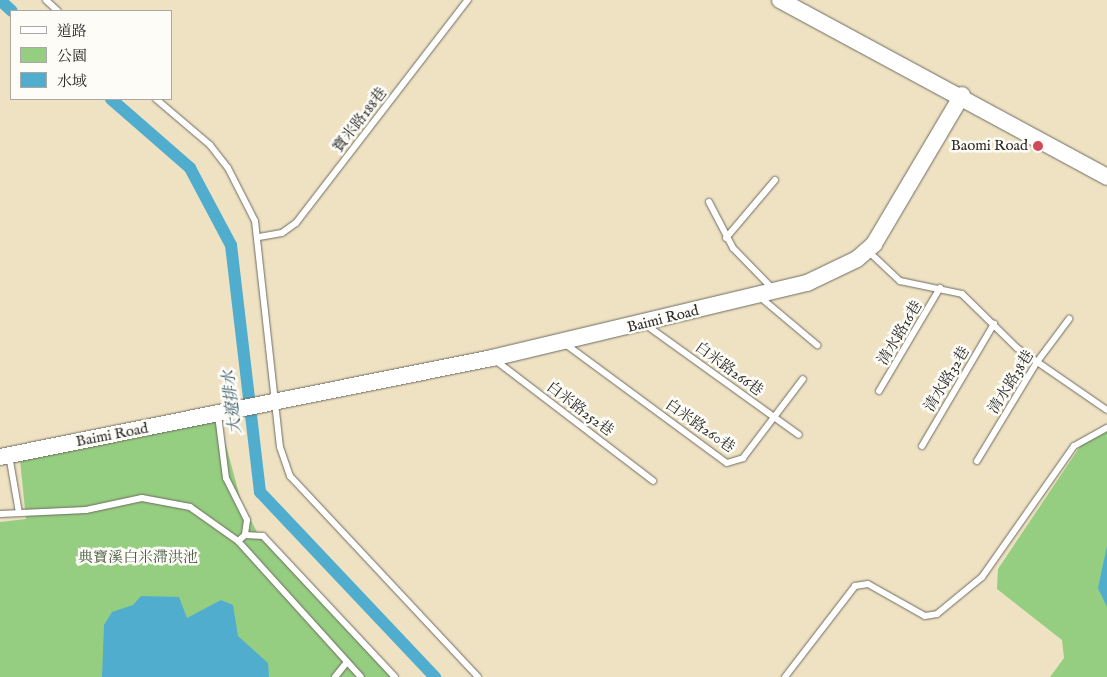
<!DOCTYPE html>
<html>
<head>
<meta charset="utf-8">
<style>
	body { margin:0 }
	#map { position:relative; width:1107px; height:677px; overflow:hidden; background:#eee2c3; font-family:"IM FELL English","Noto Serif TC",serif }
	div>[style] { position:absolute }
	.green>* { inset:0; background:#95ce81 }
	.water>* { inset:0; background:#50adce }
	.canal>* { height:12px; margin:-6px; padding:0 6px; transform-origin:6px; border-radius:6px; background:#50adce }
	.roads { filter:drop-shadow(0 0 1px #6f6b60) drop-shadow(0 0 1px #6f6b60) }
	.service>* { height:6px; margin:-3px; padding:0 3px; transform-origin:3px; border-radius:3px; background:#fff }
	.tertiary>* { height:16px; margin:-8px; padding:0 8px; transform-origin:8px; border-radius:8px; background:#fff }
	.dots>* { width:14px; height:14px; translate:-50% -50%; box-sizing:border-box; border:2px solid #fdfcf7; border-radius:50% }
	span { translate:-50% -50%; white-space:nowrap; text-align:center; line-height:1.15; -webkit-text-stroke:5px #fdfcf7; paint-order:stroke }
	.street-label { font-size:15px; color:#2b2b2b }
	.poi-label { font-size:15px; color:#2b2b2b }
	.right { translate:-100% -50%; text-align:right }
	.park-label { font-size:15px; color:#4b5c45 }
	.water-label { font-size:16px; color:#3a5f6c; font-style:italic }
	.legend { position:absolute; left:10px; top:10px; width:162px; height:90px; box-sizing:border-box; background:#fdfcf7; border:1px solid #a9a8a5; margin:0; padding:6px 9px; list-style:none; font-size:15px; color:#2b2b2b }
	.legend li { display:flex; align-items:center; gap:10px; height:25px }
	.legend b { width:25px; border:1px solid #a9a8a5 }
</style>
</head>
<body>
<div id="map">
	<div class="green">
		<i style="clip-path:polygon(218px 416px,241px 501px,258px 534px,394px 677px,0 677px,0 522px,26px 519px,20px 460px)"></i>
		<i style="clip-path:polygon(1107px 430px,1107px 677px,1050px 677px,1064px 658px,1062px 640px,997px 589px,998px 569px,1081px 445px)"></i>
	</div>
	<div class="water">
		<i style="clip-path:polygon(1107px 546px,1107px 607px,1098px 588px)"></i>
		<i style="clip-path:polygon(141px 596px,179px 597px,187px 618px,221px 600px,233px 605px,238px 636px,268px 663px,269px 677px,102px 677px,104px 625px,112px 612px,133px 605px)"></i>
	</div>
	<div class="canal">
		<i style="left:0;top:0;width:16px;rotate:43deg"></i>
		<i style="left:111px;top:99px;width:105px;rotate:41.1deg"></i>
		<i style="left:190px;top:168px;width:87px;rotate:62deg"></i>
		<i style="left:231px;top:245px;width:249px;rotate:83.3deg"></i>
		<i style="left:260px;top:492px;width:255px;rotate:46.6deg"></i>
	</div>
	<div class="roads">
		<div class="service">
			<i style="left:46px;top:0;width:16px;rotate:43deg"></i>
			<i style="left:156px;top:99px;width:71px;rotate:40.4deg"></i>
			<i style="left:210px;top:145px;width:29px;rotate:52deg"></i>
			<i style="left:228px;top:168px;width:59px;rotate:63deg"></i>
			<i style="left:255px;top:221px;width:227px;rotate:83.7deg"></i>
			<i style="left:280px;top:447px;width:31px;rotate:71deg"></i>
			<i style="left:290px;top:476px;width:275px;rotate:46.9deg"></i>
			<i style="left:709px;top:202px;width:52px;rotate:62.4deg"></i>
			<i style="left:733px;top:248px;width:57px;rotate:45.7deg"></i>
			<i style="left:259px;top:237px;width:23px;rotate:-10deg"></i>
			<i style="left:282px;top:233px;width:17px;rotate:-36deg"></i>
			<i style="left:296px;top:223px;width:282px;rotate:-52.4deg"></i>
			<i style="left:726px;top:238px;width:76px;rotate:-49.8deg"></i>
			<i style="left:868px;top:251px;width:44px;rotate:43.2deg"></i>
			<i style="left:900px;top:281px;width:63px;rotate:11.8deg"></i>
			<i style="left:962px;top:294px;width:77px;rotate:44.5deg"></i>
			<i style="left:1017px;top:348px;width:109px;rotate:34.6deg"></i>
			<i style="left:760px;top:297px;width:75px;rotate:40.1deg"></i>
			<i style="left:646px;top:325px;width:188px;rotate:35.7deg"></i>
			<i style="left:564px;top:343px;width:202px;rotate:36.4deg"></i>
			<i style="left:727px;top:463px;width:17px;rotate:-17deg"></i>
			<i style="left:743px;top:458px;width:99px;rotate:-52.8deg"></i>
			<i style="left:495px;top:360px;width:199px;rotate:37.4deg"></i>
			<i style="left:879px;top:391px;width:120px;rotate:-59.4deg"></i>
			<i style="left:218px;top:415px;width:64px;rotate:82.8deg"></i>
			<i style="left:226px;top:478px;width:47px;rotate:63.4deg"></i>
			<i style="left:247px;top:520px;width:15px;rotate:98deg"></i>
			<i style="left:245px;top:535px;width:9px;rotate:139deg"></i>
			<i style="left:922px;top:446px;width:142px;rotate:-59.5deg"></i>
			<i style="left:9px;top:455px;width:59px;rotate:80.2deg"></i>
			<i style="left:977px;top:461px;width:116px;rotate:-58.8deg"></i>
			<i style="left:1037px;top:362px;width:54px;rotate:-53.3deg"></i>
			<i style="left:0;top:514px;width:86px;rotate:-2.7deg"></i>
			<i style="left:86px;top:510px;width:57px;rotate:-12.1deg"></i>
			<i style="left:142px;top:498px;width:49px;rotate:10.6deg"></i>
			<i style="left:190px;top:507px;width:59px;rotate:35.3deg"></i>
			<i style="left:238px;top:541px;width:183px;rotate:47.9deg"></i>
			<i style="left:245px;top:535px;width:18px;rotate:3deg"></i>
			<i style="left:263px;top:536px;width:193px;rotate:46.9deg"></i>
			<i style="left:335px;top:677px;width:19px;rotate:-51deg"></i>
			<i style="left:785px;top:677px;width:115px;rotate:-52.4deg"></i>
			<i style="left:855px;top:586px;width:13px;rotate:-9deg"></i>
			<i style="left:868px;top:584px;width:65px;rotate:29.3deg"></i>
			<i style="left:925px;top:616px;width:12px;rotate:-9deg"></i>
			<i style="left:937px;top:614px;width:58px;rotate:-39.4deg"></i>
			<i style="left:982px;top:577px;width:160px;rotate:-54.9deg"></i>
			<i style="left:1074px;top:446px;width:38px;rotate:-29deg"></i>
		</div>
		<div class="tertiary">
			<i style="left:780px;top:0;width:372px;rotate:28.4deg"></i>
			<i style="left:0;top:457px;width:502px;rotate:-11.38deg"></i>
			<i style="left:492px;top:358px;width:324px;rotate:-13.4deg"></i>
			<i style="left:807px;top:283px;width:55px;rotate:-25.6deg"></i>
			<i style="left:857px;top:259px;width:23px;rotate:-41deg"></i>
			<i style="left:874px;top:244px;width:173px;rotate:-59.4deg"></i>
		</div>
	</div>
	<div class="dots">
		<i style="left:1038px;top:146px;background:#d1495b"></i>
	</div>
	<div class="street-label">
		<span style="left:360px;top:120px;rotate:-52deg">寶米路188巷</span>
		<span style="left:663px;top:319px;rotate:-14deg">Baimi Road</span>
		<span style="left:900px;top:333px;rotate:-59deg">清水路16巷</span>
		<span style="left:729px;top:369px;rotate:36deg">白米路266巷</span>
		<span style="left:947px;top:379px;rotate:-59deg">清水路32巷</span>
		<span style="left:1011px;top:382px;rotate:-58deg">清水路38巷</span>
		<span style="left:580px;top:409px;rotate:37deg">白米路252巷</span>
		<span style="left:700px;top:426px;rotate:35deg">白米路260巷</span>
		<span style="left:112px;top:435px;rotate:-11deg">Baimi Road</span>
	</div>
	<div class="poi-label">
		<span class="right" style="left:1028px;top:146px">Baomi Road</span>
	</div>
	<div class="park-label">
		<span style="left:138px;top:558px">典寶溪白米滯洪池</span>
	</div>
	<div class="water-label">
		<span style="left:233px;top:402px;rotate:-97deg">大遼排水</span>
	</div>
	<ul class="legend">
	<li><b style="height:6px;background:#fff"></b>道路</li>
	<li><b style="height:14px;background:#95ce81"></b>公園</li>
	<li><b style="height:14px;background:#50adce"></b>水域</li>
	</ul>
</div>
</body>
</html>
